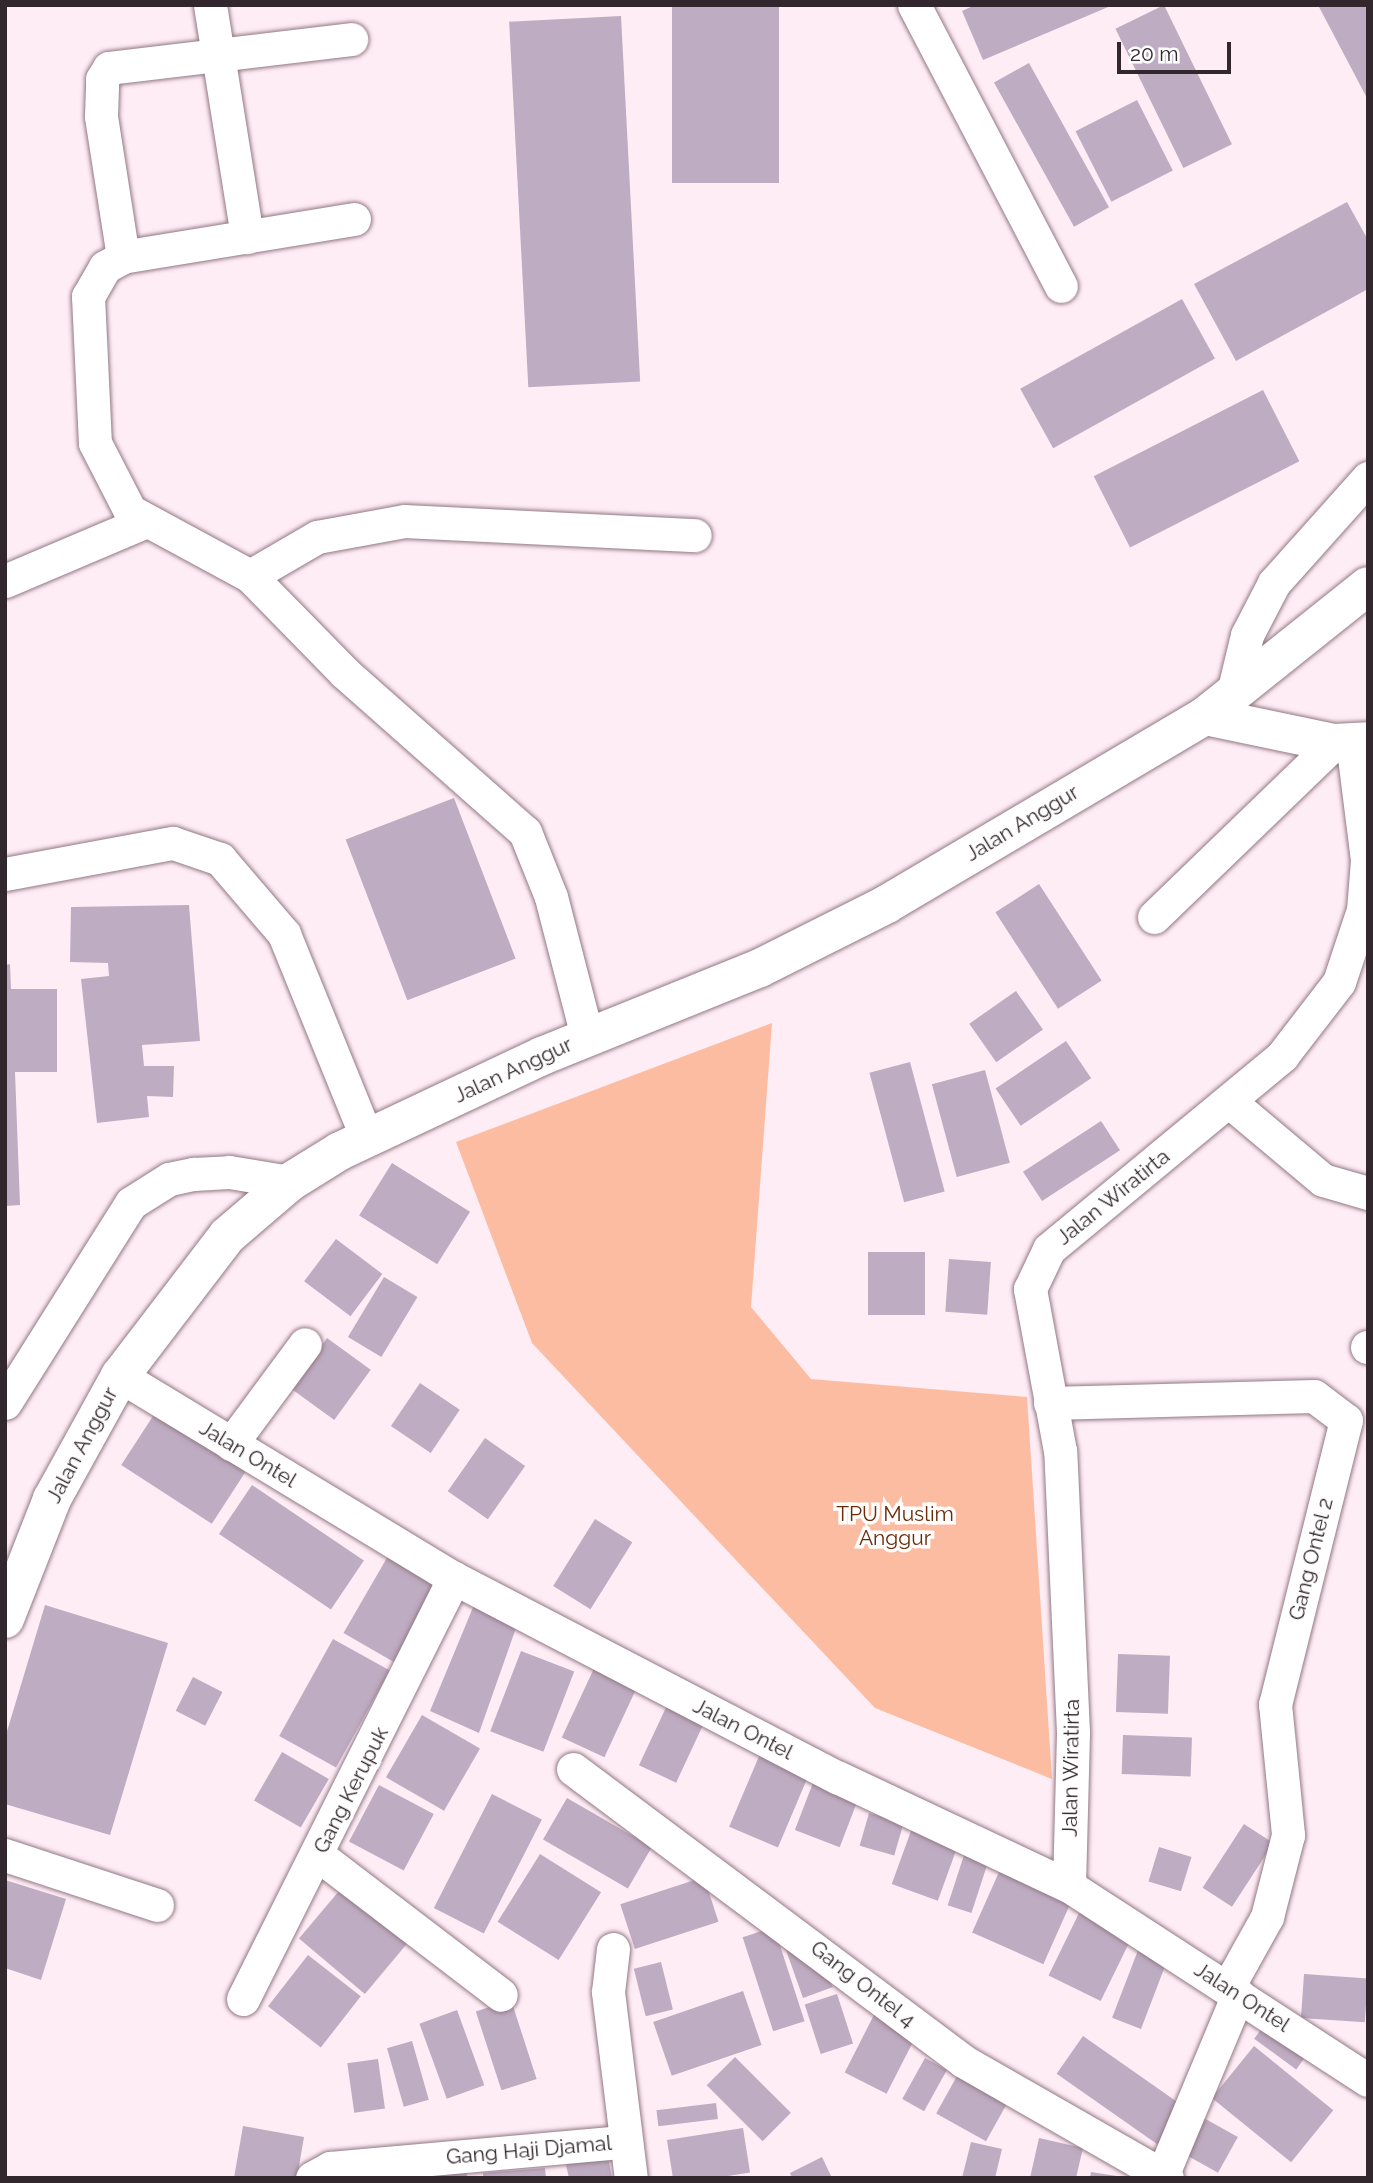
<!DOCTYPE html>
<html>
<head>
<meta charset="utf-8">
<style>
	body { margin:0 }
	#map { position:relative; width:1373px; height:2183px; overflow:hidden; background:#ffedf5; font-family:Raleway,sans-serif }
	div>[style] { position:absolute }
	.green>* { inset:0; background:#fcbca1 }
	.building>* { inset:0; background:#beacc2; transform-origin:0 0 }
	.roads { filter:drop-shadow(0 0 2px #927884) drop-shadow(0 0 2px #927884) }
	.street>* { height:33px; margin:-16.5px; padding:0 16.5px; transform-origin:16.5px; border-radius:16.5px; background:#fff }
	.secondary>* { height:38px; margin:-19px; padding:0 19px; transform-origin:19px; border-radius:19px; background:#fff }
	span { translate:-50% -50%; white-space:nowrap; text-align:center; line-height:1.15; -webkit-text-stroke:7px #fff; paint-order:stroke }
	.street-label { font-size:21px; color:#32272c }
	.park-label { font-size:21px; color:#6b2b08 }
	.frame { position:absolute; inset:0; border:7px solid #32272c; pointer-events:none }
	.scale { position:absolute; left:1117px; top:42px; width:114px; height:32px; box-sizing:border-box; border:4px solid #32272c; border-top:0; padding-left:9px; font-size:21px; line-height:24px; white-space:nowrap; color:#32272c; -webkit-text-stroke:5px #fff; paint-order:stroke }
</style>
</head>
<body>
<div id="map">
	<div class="green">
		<i style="clip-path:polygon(772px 1023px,751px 1307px,811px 1379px,1027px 1397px,1052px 1779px,875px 1708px,532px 1343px,456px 1142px)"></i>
	</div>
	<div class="building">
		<i style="left:672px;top:5px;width:107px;height:178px"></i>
		<i style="clip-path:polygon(975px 5px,1113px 5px,983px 60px,962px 11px)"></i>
		<i style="left:1164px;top:5px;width:155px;height:54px;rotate:64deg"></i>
		<i style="clip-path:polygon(1318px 5px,1368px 5px,1368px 100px)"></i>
		<i style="left:621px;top:16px;width:366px;height:112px;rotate:87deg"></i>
		<i style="left:1029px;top:63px;width:165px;height:40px;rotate:61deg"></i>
		<i style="left:1137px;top:100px;width:79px;height:69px;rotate:63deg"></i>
		<i style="clip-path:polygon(1347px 202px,1368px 240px,1368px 289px,1236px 361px,1194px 284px)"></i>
		<i style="left:1182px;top:299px;width:68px;height:185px;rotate:61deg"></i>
		<i style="left:1263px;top:390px;width:80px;height:190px;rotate:63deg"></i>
		<i style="left:454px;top:798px;width:172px;height:116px;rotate:69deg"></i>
		<i style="left:1039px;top:884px;width:115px;height:52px;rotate:57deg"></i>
		<i style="clip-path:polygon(189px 905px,200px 1041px,142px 1045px,144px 1066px,174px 1066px,173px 1097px,147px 1096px,149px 1117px,97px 1123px,81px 979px,109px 976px,108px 963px,70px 962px,71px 907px)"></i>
		<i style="clip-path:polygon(10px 964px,11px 989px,57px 989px,57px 1072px,15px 1072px,20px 1205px,5px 1206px,5px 965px)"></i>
		<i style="left:1016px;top:991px;width:47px;height:57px;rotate:55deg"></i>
		<i style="left:1066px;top:1041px;width:45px;height:85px;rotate:56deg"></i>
		<i style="left:910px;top:1062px;width:134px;height:42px;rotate:75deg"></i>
		<i style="left:985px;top:1070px;width:96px;height:55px;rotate:75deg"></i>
		<i style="left:1101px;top:1121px;width:35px;height:93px;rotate:57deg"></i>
		<i style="left:392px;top:1163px;width:92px;height:62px;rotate:32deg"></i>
		<i style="left:336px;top:1239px;width:58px;height:53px;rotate:37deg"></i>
		<i style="left:868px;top:1252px;width:57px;height:63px"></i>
		<i style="left:949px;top:1259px;width:42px;height:53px;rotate:4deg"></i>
		<i style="left:384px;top:1277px;width:39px;height:70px;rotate:31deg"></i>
		<i style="left:327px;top:1338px;width:54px;height:62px;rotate:36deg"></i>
		<i style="left:420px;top:1383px;width:48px;height:52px;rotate:34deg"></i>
		<i style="left:155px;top:1413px;width:108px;height:62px;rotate:33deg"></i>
		<i style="left:485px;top:1438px;width:49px;height:65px;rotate:35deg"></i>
		<i style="left:252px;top:1485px;width:135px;height:59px;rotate:34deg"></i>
		<i style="left:595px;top:1519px;width:44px;height:79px;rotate:32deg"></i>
		<i style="left:388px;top:1556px;width:58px;height:89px;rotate:30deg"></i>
		<i style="clip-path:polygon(45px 1605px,168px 1643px,110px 1835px,5px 1804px,5px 1738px)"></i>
		<i style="clip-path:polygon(474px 1605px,516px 1628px,479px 1733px,430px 1711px)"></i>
		<i style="left:333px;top:1639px;width:65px;height:111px;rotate:29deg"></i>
		<i style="left:521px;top:1651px;width:57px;height:86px;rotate:21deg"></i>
		<i style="left:1118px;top:1654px;width:52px;height:58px;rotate:2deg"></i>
		<i style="left:596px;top:1664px;width:47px;height:81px;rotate:25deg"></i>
		<i style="left:193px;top:1677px;width:33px;height:38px;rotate:27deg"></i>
		<i style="left:669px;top:1701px;width:41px;height:71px;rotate:25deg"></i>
		<i style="left:422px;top:1715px;width:67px;height:72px;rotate:30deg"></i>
		<i style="left:1123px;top:1735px;width:69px;height:39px;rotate:2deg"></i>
		<i style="left:282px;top:1752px;width:54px;height:56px;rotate:30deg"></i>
		<i style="left:760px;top:1754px;width:53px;height:79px;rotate:23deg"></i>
		<i style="left:816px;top:1775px;width:48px;height:59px;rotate:21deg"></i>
		<i style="left:379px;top:1785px;width:62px;height:64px;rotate:28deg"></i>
		<i style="left:492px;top:1794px;width:56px;height:128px;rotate:27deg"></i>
		<i style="left:567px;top:1798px;width:98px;height:48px;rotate:30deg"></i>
		<i style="left:869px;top:1813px;width:36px;height:34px;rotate:16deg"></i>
		<i style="left:915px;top:1820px;width:49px;height:68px;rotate:20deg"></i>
		<i style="left:1244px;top:1824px;width:35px;height:76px;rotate:33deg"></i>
		<i style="left:1159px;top:1847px;width:34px;height:36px;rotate:17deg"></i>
		<i style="left:965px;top:1852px;width:25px;height:56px;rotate:18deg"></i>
		<i style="left:540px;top:1854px;width:72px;height:80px;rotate:32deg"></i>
		<i style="left:1003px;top:1863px;width:78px;height:76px;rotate:24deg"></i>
		<i style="left:704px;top:1877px;width:47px;height:88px;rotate:72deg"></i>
		<i style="clip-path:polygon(5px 1880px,66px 1899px,41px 1980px,5px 1968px)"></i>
		<i style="left:344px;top:1885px;width:86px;height:70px;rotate:40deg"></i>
		<i style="left:1081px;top:1909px;width:58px;height:74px;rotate:26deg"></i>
		<i style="left:774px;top:1927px;width:99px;height:33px;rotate:72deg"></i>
		<i style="left:1140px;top:1945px;width:31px;height:78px;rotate:21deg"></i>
		<i style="clip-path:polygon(786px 1950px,813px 1955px,833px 1987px,803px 1998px)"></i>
		<i style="left:308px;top:1955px;width:67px;height:65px;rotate:38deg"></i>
		<i style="left:661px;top:1962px;width:49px;height:28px;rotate:76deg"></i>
		<i style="left:1304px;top:1974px;width:64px;height:44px;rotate:4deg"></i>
		<i style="left:743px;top:1991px;width:57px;height:95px;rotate:71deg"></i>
		<i style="left:837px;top:1994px;width:52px;height:34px;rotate:72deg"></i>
		<i style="left:511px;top:2000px;width:83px;height:37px;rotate:72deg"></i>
		<i style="left:457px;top:2010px;width:80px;height:40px;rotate:70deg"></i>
		<i style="left:876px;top:2011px;width:47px;height:69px;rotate:27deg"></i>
		<i style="left:1270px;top:2017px;width:52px;height:27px;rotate:36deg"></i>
		<i style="left:1083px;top:2036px;width:126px;height:46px;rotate:35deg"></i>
		<i style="left:412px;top:2041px;width:61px;height:26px;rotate:74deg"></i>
		<i style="left:1254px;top:2046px;width:102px;height:67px;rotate:39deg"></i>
		<i style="left:735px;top:2057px;width:79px;height:40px;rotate:45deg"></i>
		<i style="left:925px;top:2058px;width:25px;height:47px;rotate:29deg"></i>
		<i style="left:378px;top:2059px;width:50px;height:31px;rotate:82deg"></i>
		<i style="left:957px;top:2076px;width:57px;height:43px;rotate:29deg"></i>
		<i style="left:716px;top:2103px;width:16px;height:60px;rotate:83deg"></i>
		<i style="left:1202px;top:2117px;width:41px;height:41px;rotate:29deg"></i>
		<i style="clip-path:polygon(243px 2126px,304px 2137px,297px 2178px,234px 2178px)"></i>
		<i style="left:743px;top:2128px;width:45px;height:77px;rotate:81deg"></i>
		<i style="clip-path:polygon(1039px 2138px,1083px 2148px,1076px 2178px,1030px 2178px)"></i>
		<i style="clip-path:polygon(971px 2142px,1002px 2149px,995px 2178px,962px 2178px)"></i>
		<i style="clip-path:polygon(607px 2152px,612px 2178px,569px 2178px,565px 2161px)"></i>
		<i style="clip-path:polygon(822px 2157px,832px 2178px,792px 2178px,790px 2173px)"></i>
		<i style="clip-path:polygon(412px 2165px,467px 2168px,467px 2178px,411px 2178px)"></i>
		<i style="clip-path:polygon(545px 2168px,546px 2178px,483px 2178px,483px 2173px)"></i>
		<i style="clip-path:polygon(1091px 2172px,1117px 2176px,1117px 2178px,1090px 2178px)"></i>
	</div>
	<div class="roads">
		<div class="street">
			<i style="left:210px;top:5px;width:235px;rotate:80.9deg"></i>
			<i style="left:914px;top:5px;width:317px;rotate:62.4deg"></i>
			<i style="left:354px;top:219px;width:234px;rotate:170.7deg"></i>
			<i style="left:123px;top:257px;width:21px;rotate:151deg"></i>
			<i style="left:105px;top:267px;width:34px;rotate:120deg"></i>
			<i style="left:88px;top:296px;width:147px;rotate:87.3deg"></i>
			<i style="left:95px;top:443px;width:76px;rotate:62.8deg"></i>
			<i style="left:130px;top:511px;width:136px;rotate:28.4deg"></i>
			<i style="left:250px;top:576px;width:136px;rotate:45.6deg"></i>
			<i style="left:345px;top:673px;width:240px;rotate:41.5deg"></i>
			<i style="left:525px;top:832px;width:70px;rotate:68.2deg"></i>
			<i style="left:551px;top:897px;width:144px;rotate:75.5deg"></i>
			<i style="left:123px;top:257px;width:143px;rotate:-98.9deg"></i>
			<i style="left:101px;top:116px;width:37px;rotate:-88deg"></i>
			<i style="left:102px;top:79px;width:13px;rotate:-58deg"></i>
			<i style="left:109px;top:68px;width:244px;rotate:-6.8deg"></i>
			<i style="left:250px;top:576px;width:78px;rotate:-30.2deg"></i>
			<i style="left:317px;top:537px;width:89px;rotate:-10.3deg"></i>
			<i style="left:405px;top:521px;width:290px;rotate:2.8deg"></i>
			<i style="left:5px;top:581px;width:151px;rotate:-23deg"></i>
			<i style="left:1233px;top:693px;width:60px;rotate:-76.4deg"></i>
			<i style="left:1247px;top:635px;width:59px;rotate:-62.6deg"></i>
			<i style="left:1274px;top:583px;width:141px;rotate:-48.2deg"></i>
			<i style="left:5px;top:874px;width:171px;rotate:-10.5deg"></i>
			<i style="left:173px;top:843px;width:50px;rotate:18.8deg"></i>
			<i style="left:220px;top:859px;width:99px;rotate:49.5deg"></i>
			<i style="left:284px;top:934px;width:220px;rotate:67.9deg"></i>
			<i style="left:1154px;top:917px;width:250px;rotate:-44deg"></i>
			<i style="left:1230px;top:1102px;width:121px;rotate:40deg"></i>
			<i style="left:1323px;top:1180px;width:47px;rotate:16.1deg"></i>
			<i style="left:1367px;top:1347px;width:1px"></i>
			<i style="left:120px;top:1376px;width:390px;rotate:31.2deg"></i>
			<i style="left:454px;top:1578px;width:432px;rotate:27.5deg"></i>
			<i style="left:837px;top:1777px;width:256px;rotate:25.2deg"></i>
			<i style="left:1069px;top:1886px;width:356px;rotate:33deg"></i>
			<i style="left:5px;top:1403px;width:236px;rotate:-57.8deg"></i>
			<i style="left:131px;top:1203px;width:45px;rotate:-32.3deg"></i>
			<i style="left:169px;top:1179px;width:25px;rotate:-12deg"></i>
			<i style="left:193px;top:1174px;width:36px;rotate:-3deg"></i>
			<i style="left:229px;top:1172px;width:62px;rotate:9.3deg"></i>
			<i style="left:1050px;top:1403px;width:264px;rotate:-1.5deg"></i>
			<i style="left:1314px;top:1396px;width:40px;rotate:37deg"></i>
			<i style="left:1346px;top:1420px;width:293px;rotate:104deg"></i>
			<i style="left:1275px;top:1704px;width:132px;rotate:84.3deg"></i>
			<i style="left:1288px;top:1835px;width:85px;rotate:104.4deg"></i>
			<i style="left:1267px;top:1917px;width:80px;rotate:119.1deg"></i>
			<i style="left:231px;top:1444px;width:124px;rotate:-53.5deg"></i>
			<i style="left:573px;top:1769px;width:487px;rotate:36.8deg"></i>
			<i style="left:963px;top:2061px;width:235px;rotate:29.8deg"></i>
			<i style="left:5px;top:1855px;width:160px;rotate:18.2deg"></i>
			<i style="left:318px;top:1855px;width:230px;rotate:37.4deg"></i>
			<i style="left:1069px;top:1886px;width:154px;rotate:-88.5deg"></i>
			<i style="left:1073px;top:1732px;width:281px;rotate:-92.6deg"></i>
			<i style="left:1060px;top:1451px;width:165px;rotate:-100.5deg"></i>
			<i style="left:1030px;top:1289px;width:44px;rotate:-64.6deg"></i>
			<i style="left:1049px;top:1249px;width:303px;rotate:-39.6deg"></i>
			<i style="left:1282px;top:1056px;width:93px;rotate:-52.4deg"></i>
			<i style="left:1339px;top:982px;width:76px;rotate:-71.6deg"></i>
			<i style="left:1363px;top:910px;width:50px;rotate:-85.4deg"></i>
			<i style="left:1367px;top:860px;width:119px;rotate:-97.2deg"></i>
			<i style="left:613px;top:1949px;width:43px;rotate:96.6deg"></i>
			<i style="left:608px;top:1992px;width:187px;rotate:83deg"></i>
			<i style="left:243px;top:1999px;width:471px;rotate:-63.4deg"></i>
			<i style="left:1162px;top:2176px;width:197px;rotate:-67.3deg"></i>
			<i style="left:312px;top:2178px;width:21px;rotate:-29deg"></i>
			<i style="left:330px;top:2168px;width:294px;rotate:-5.1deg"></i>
		</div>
		<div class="secondary">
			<i style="left:1205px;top:716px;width:132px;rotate:11.8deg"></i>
			<i style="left:1334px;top:743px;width:34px;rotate:-3deg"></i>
			<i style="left:5px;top:1619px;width:129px;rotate:-68.6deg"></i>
			<i style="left:52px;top:1499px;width:141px;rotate:-61.1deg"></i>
			<i style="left:120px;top:1376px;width:176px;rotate:-52.6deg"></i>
			<i style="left:227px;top:1236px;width:83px;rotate:-40.6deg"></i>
			<i style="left:290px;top:1182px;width:59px;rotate:-31.8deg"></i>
			<i style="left:340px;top:1151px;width:223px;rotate:-25.2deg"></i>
			<i style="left:542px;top:1056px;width:235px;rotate:-22deg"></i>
			<i style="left:760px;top:968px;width:142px;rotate:-26.7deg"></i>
			<i style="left:887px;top:904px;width:369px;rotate:-30.6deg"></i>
			<i style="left:1205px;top:716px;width:208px;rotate:-38.6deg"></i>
		</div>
	</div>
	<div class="street-label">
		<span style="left:1022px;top:823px;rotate:-31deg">Jalan Anggur</span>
		<span style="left:513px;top:1070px;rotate:-25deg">Jalan Anggur</span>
		<span style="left:1113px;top:1197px;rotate:-39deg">Jalan Wiratirta</span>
		<span style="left:82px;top:1445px;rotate:-62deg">Jalan Anggur</span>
		<span style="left:248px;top:1454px;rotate:31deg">Jalan Ontel</span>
		<span style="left:1311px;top:1559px;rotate:-76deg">Gang Ontel 2</span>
		<span style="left:743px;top:1729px;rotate:27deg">Jalan Ontel</span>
		<span style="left:1071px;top:1768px;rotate:-89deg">Jalan Wiratirta</span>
		<span style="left:351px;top:1790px;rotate:-63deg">Gang Kerupuk</span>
		<span style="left:863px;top:1984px;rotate:38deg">Gang Ontel 4</span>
		<span style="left:1242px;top:1997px;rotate:33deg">Jalan Ontel</span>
		<span style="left:529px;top:2150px;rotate:-5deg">Gang Haji Djamal</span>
	</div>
	<div class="park-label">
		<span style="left:895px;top:1526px">TPU Muslim<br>Anggur</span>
	</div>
	<div class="frame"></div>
	<div class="scale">20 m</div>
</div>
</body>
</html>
